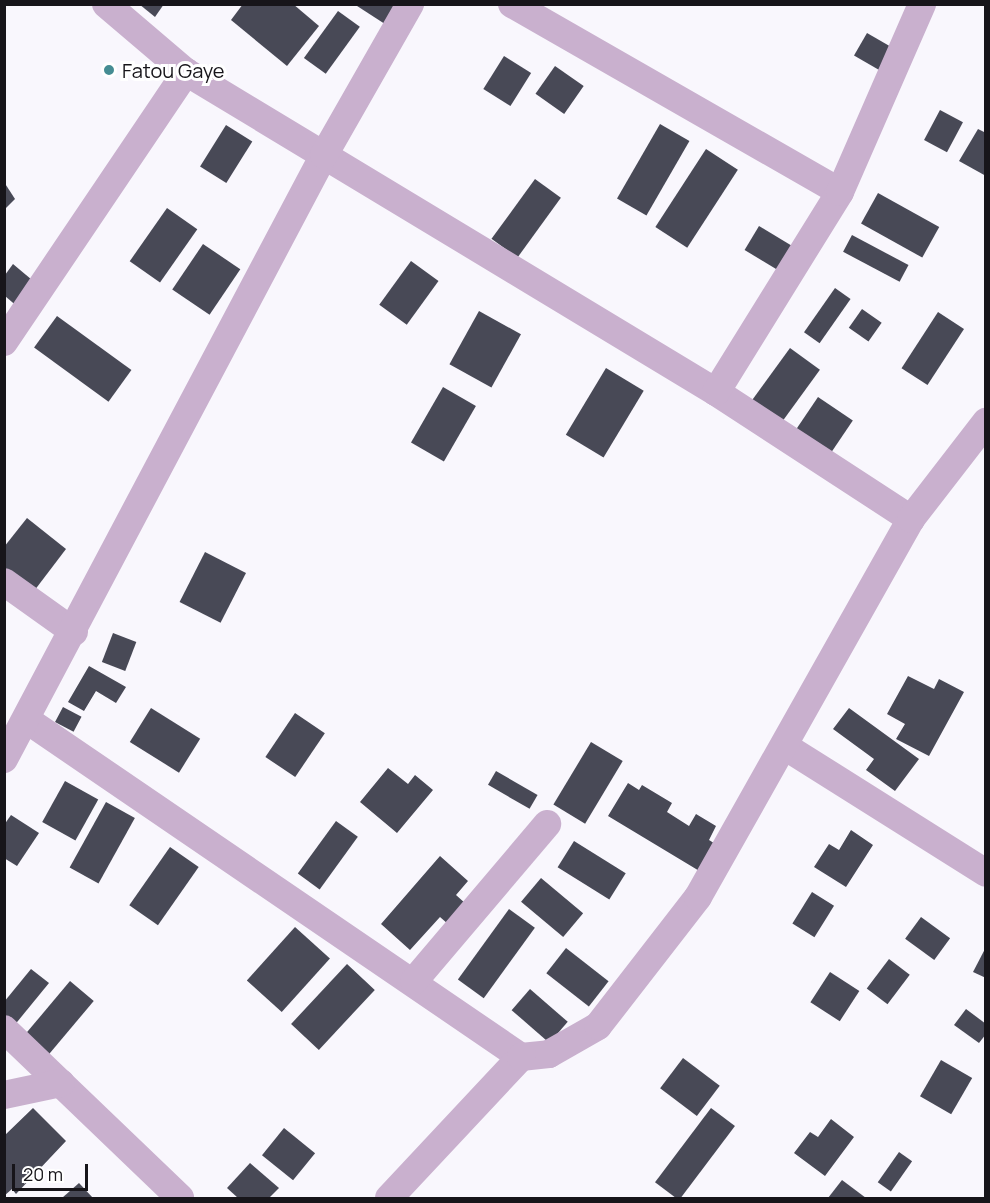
<!DOCTYPE html>
<html>
<head>
<meta charset="utf-8">
<style>
	body { margin:0 }
	#map { position:relative; width:990px; height:1203px; overflow:hidden; background:#f9f7fd; font-family:Manrope,sans-serif }
	div>[style] { position:absolute }
	.building>* { inset:0; background:#484956; transform-origin:0 0 }
	.minor>* { height:28px; margin:-14px; padding:0 14px; transform-origin:14px; border-radius:14px; background:#c9b0ce }
	.dots>* { width:16px; height:16px; translate:-50% -50%; box-sizing:border-box; border:3px solid #fff; border-radius:50% }
	span { translate:-50% -50%; white-space:nowrap; text-align:center; line-height:1.15; -webkit-text-stroke:6px #fff; paint-order:stroke }
	.poi-label { font-size:20px; color:#17151a }
	.left { translate:0 -50%; text-align:left }
	.frame { position:absolute; inset:0; border:6px solid #17151a; pointer-events:none }
	.scale { position:absolute; left:12px; top:1164px; width:76px; height:27px; box-sizing:border-box; border:3px solid #17151a; border-top:0; padding-left:8px; font-size:18px; line-height:21px; white-space:nowrap; color:#17151a; -webkit-text-stroke:4px #fff; paint-order:stroke }
</style>
</head>
<body>
<div id="map">
	<div class="building">
		<i style="clip-path:polygon(139px 4px,164px 4px,155px 17px)"></i>
		<i style="clip-path:polygon(243px 4px,293px 4px,319px 26px,287px 66px,231px 20px)"></i>
		<i style="clip-path:polygon(354px 4px,402px 4px,388px 26px)"></i>
		<i style="left:338px;top:11px;width:27px;height:58px;rotate:36deg"></i>
		<i style="left:867px;top:33px;width:32px;height:26px;rotate:30deg"></i>
		<i style="left:504px;top:56px;width:32px;height:39px;rotate:32deg"></i>
		<i style="left:555px;top:66px;width:35px;height:34px;rotate:35deg"></i>
		<i style="left:940px;top:110px;width:26px;height:34px;rotate:28deg"></i>
		<i style="left:660px;top:124px;width:34px;height:86px;rotate:30deg"></i>
		<i style="left:226px;top:125px;width:31px;height:49px;rotate:32deg"></i>
		<i style="clip-path:polygon(978px 129px,986px 133px,986px 176px,959px 161px)"></i>
		<i style="left:706px;top:149px;width:38px;height:93px;rotate:33deg"></i>
		<i style="left:535px;top:179px;width:32px;height:74px;rotate:36deg"></i>
		<i style="clip-path:polygon(4px 182px,15px 199px,4px 210px)"></i>
		<i style="left:878px;top:193px;width:70px;height:35px;rotate:29deg"></i>
		<i style="left:167px;top:208px;width:37px;height:65px;rotate:35deg"></i>
		<i style="left:759px;top:226px;width:44px;height:28px;rotate:31deg"></i>
		<i style="left:852px;top:235px;width:64px;height:19px;rotate:28deg"></i>
		<i style="left:203px;top:244px;width:45px;height:55px;rotate:34deg"></i>
		<i style="left:411px;top:261px;width:34px;height:54px;rotate:36deg"></i>
		<i style="clip-path:polygon(13px 264px,38px 285px,19px 308px,5px 296px,5px 275px)"></i>
		<i style="left:835px;top:288px;width:19px;height:54px;rotate:35deg"></i>
		<i style="left:862px;top:309px;width:24px;height:23px;rotate:35deg"></i>
		<i style="left:479px;top:311px;width:48px;height:61px;rotate:29deg"></i>
		<i style="left:938px;top:312px;width:31px;height:67px;rotate:33deg"></i>
		<i style="left:57px;top:316px;width:92px;height:39px;rotate:36deg"></i>
		<i style="left:790px;top:348px;width:37px;height:69px;rotate:36deg"></i>
		<i style="left:606px;top:368px;width:44px;height:78px;rotate:31deg"></i>
		<i style="left:443px;top:387px;width:38px;height:64px;rotate:30deg"></i>
		<i style="left:818px;top:397px;width:42px;height:45px;rotate:34deg"></i>
		<i style="clip-path:polygon(27px 518px,66px 549px,31px 595px,4px 574px,4px 547px)"></i>
		<i style="left:205px;top:552px;width:46px;height:56px;rotate:27deg"></i>
		<i style="left:113px;top:633px;width:25px;height:31px;rotate:21deg"></i>
		<i style="clip-path:polygon(89px 666px,126px 687px,116px 703px,96px 691px,84px 711px,68px 702px)"></i>
		<i style="clip-path:polygon(908px 676px,934px 689px,939px 679px,964px 692px,929px 756px,896px 739px,905px 724px,887px 714px)"></i>
		<i style="left:63px;top:707px;width:21px;height:17px;rotate:28deg"></i>
		<i style="left:151px;top:708px;width:58px;height:40px;rotate:32deg"></i>
		<i style="clip-path:polygon(849px 708px,919px 759px,895px 791px,866px 770px,874px 759px,833px 729px)"></i>
		<i style="left:295px;top:713px;width:36px;height:53px;rotate:34deg"></i>
		<i style="left:591px;top:742px;width:37px;height:73px;rotate:31deg"></i>
		<i style="clip-path:polygon(388px 768px,408px 784px,415px 775px,433px 790px,397px 833px,360px 802px)"></i>
		<i style="left:496px;top:771px;width:48px;height:16px;rotate:30deg"></i>
		<i style="left:65px;top:781px;width:38px;height:47px;rotate:29deg"></i>
		<i style="clip-path:polygon(628px 783px,639px 790px,642px 785px,672px 803px,667px 812px,689px 826px,696px 814px,716px 826px,709px 840px,717px 845px,701px 872px,608px 816px)"></i>
		<i style="left:106px;top:802px;width:33px;height:75px;rotate:29deg"></i>
		<i style="clip-path:polygon(11px 815px,39px 833px,17px 866px,4px 858px,4px 825px)"></i>
		<i style="left:336px;top:821px;width:27px;height:65px;rotate:36deg"></i>
		<i style="clip-path:polygon(851px 830px,873px 845px,846px 887px,814px 867px,829px 844px,839px 850px)"></i>
		<i style="left:574px;top:841px;width:61px;height:31px;rotate:32deg"></i>
		<i style="left:170px;top:847px;width:35px;height:71px;rotate:35deg"></i>
		<i style="clip-path:polygon(440px 856px,468px 881px,456px 895px,466px 904px,448px 924px,440px 917px,410px 950px,381px 924px)"></i>
		<i style="left:541px;top:878px;width:55px;height:31px;rotate:40deg"></i>
		<i style="left:812px;top:892px;width:26px;height:37px;rotate:32deg"></i>
		<i style="left:509px;top:909px;width:32px;height:87px;rotate:36deg"></i>
		<i style="left:921px;top:917px;width:36px;height:27px;rotate:36deg"></i>
		<i style="left:295px;top:927px;width:47px;height:72px;rotate:42deg"></i>
		<i style="clip-path:polygon(986px 947px,986px 978px,973px 972px)"></i>
		<i style="left:566px;top:948px;width:54px;height:32px;rotate:38deg"></i>
		<i style="left:889px;top:959px;width:26px;height:37px;rotate:37deg"></i>
		<i style="left:347px;top:964px;width:38px;height:82px;rotate:43deg"></i>
		<i style="clip-path:polygon(31px 969px,49px 983px,13px 1027px,4px 1020px,4px 1002px)"></i>
		<i style="left:830px;top:972px;width:35px;height:36px;rotate:33deg"></i>
		<i style="left:70px;top:981px;width:31px;height:70px;rotate:40deg"></i>
		<i style="left:530px;top:989px;width:50px;height:28px;rotate:41deg"></i>
		<i style="clip-path:polygon(966px 1009px,986px 1024px,986px 1034px,979px 1043px,954px 1025px)"></i>
		<i style="left:683px;top:1058px;width:46px;height:38px;rotate:37deg"></i>
		<i style="left:941px;top:1060px;width:36px;height:42px;rotate:30deg"></i>
		<i style="clip-path:polygon(33px 1108px,66px 1141px,16px 1194px,12px 1189px,4px 1196px,4px 1136px)"></i>
		<i style="left:711px;top:1108px;width:30px;height:93px;rotate:37deg"></i>
		<i style="clip-path:polygon(831px 1119px,854px 1137px,825px 1176px,794px 1153px,810px 1132px,818px 1137px)"></i>
		<i style="left:284px;top:1128px;width:40px;height:35px;rotate:39deg"></i>
		<i style="left:899px;top:1152px;width:16px;height:37px;rotate:35deg"></i>
		<i style="clip-path:polygon(250px 1163px,279px 1188px,269px 1198px,238px 1198px,227px 1188px)"></i>
		<i style="clip-path:polygon(842px 1180px,866px 1198px,828px 1198px)"></i>
		<i style="clip-path:polygon(79px 1183px,93px 1198px,62px 1198px)"></i>
	</div>
	<div class="minor">
		<i style="left:106px;top:4px;width:105px;rotate:40.4deg"></i>
		<i style="left:186px;top:72px;width:619px;rotate:31.12deg"></i>
		<i style="left:716px;top:392px;width:233px;rotate:33.1deg"></i>
		<i style="left:512px;top:4px;width:378px;rotate:29.8deg"></i>
		<i style="left:4px;top:342px;width:326px;rotate:-56deg"></i>
		<i style="left:716px;top:392px;width:235px;rotate:-58.2deg"></i>
		<i style="left:840px;top:192px;width:205px;rotate:-66.4deg"></i>
		<i style="left:4px;top:582px;width:86px;rotate:35.5deg"></i>
		<i style="left:27px;top:720px;width:598px;rotate:34.3deg"></i>
		<i style="left:786px;top:747px;width:236px;rotate:32.2deg"></i>
		<i style="left:4px;top:759px;width:684px;rotate:-62.09deg"></i>
		<i style="left:324px;top:155px;width:174px;rotate:-60.3deg"></i>
		<i style="left:414px;top:981px;width:206px;rotate:-49.7deg"></i>
		<i style="left:4px;top:1029px;width:244px;rotate:43.8deg"></i>
		<i style="left:4px;top:1095px;width:58px;rotate:-11.9deg"></i>
		<i style="left:389px;top:1198px;width:193px;rotate:-46.9deg"></i>
		<i style="left:521px;top:1057px;width:28px;rotate:-6deg"></i>
		<i style="left:549px;top:1054px;width:56px;rotate:-29.7deg"></i>
		<i style="left:598px;top:1026px;width:163px;rotate:-52.2deg"></i>
		<i style="left:698px;top:897px;width:434px;rotate:-60.6deg"></i>
		<i style="left:911px;top:519px;width:123px;rotate:-52.3deg"></i>
	</div>
	<div class="dots">
		<i style="left:109px;top:70px;background:#458c93"></i>
	</div>
	<div class="poi-label">
		<span class="left" style="left:122px;top:70px">Fatou Gaye</span>
	</div>
	<div class="frame"></div>
	<div class="scale">20 m</div>
</div>
</body>
</html>
